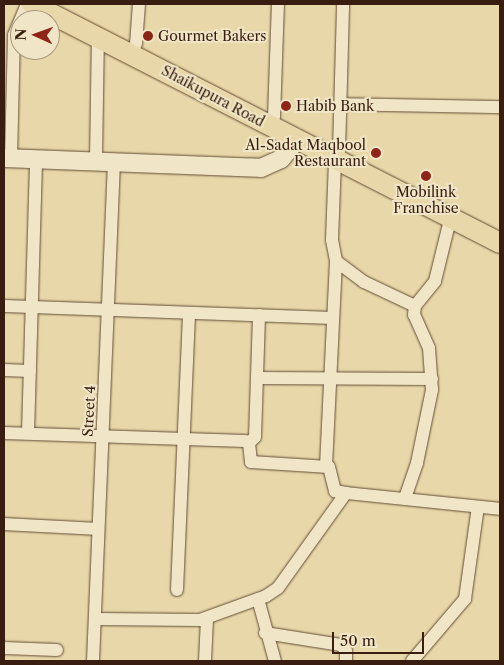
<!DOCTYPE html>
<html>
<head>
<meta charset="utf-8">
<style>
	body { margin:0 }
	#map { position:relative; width:504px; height:665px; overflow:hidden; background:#e8d8a9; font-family:"Libre Caslon Text",serif }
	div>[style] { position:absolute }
	.roads { filter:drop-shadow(0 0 1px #644c36) drop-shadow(0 0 1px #644c36) }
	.street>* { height:12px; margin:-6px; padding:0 6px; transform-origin:6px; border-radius:6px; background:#f0e6c7 }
	.secondary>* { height:18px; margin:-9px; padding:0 9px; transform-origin:9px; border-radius:9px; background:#f0e6c7 }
	.primary>* { height:20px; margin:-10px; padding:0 10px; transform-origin:10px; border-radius:10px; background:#e8d8a9 }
	.dots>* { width:14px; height:14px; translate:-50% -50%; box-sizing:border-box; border:2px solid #f0e6c7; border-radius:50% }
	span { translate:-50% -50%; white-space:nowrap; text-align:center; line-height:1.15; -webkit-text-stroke:4px #f0e6c7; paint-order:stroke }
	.poi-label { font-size:14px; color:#381d10 }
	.left { translate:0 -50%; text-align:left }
	.right { translate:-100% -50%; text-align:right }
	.street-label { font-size:14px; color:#381d10 }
	.frame { position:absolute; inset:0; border:5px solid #381d10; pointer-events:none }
	.north { position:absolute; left:10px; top:10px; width:50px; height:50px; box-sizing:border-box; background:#f0e6c7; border:1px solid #a6967e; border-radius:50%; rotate:272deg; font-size:14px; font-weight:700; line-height:20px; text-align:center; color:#381d10 }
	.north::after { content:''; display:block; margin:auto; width:18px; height:22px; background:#8f2418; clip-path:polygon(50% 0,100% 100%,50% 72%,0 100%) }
	.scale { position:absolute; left:332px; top:632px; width:92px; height:22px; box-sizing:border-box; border:2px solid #381d10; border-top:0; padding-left:6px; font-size:15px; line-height:18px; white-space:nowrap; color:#381d10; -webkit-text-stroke:4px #f0e6c7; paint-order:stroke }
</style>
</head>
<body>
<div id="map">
	<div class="roads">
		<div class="street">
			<i style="left:136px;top:44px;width:40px;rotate:-85.7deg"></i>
			<i style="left:340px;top:104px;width:160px;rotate:1.1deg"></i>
			<i style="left:274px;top:117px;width:113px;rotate:-88deg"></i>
			<i style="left:339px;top:151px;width:147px;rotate:-88.4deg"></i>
			<i style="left:11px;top:158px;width:123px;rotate:-88.6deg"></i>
			<i style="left:14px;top:35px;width:34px;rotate:-67deg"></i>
			<i style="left:96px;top:160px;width:124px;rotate:-89.1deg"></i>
			<i style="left:335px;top:161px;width:79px;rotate:92.2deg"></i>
			<i style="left:332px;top:240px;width:21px;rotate:79deg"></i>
			<i style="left:336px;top:261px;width:35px;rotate:37deg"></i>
			<i style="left:364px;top:282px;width:56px;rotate:25.2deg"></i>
			<i style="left:4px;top:306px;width:329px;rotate:2.1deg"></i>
			<i style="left:4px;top:370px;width:26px;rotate:2deg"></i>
			<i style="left:257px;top:378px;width:175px;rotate:0.3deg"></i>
			<i style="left:4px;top:433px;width:241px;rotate:1.9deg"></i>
			<i style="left:245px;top:441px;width:4px;rotate:27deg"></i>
			<i style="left:249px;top:443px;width:19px;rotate:84deg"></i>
			<i style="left:251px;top:462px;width:78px;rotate:3.7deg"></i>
			<i style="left:329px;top:467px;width:25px;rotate:76deg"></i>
			<i style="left:335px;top:491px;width:11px;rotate:10deg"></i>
			<i style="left:28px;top:433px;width:274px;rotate:-88.3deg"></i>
			<i style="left:249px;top:443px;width:8px;rotate:-45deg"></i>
			<i style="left:255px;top:437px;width:122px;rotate:-88.1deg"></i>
			<i style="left:326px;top:466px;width:205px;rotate:-87.2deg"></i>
			<i style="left:405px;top:498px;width:37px;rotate:-71deg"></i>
			<i style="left:417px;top:463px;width:75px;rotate:-78.4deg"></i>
			<i style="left:432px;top:390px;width:42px;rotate:-94.1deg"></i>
			<i style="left:429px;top:348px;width:36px;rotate:-114deg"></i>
			<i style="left:414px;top:315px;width:9px;rotate:-84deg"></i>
			<i style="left:415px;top:306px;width:32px;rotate:-51deg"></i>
			<i style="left:435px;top:281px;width:67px;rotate:-76.2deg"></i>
			<i style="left:4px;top:524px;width:94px;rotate:3deg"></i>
			<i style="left:177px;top:590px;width:277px;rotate:-87.5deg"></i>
			<i style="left:258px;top:599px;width:64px;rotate:74.7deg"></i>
			<i style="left:95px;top:619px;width:105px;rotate:0.5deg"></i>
			<i style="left:200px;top:620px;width:70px;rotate:-20deg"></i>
			<i style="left:266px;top:596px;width:14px;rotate:-34deg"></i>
			<i style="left:278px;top:588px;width:117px;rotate:-54.4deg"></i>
			<i style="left:346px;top:493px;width:155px;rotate:5.9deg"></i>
			<i style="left:265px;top:633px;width:77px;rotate:9deg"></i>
			<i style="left:341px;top:645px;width:8px;rotate:50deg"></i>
			<i style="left:346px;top:651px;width:10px;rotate:90deg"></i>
			<i style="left:4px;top:648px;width:53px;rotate:2.2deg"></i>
			<i style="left:93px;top:661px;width:500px;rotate:-87.59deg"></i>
			<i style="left:205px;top:661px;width:42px;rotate:-87.3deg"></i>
			<i style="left:412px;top:661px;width:82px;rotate:-49.5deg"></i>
			<i style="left:465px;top:599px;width:93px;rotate:-82deg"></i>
		</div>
		<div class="secondary">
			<i style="left:4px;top:158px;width:257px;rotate:2.2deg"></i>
			<i style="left:261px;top:168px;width:22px;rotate:-24deg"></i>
			<i style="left:281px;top:159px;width:25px;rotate:-50deg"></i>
		</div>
		<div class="primary">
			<i style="left:32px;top:4px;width:525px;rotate:27.05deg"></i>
		</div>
	</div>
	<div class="dots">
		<i style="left:148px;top:36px;background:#8f2418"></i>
		<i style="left:286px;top:106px;background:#8f2418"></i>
		<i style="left:376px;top:153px;background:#8f2418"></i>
		<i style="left:426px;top:176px;background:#8f2418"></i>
	</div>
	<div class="poi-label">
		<span class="left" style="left:158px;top:36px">Gourmet Bakers</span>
		<span class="left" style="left:296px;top:106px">Habib Bank</span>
		<span class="right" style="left:366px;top:153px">Al-Sadat Maqbool<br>Restaurant</span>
		<span style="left:426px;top:200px">Mobilink<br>Franchise</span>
	</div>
	<div class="street-label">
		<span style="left:213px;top:96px;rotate:28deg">Shaikupura Road</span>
		<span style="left:89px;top:411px;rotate:-87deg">Street 4</span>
	</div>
	<div class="frame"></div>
	<div class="north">N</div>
	<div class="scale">50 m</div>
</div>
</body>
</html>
